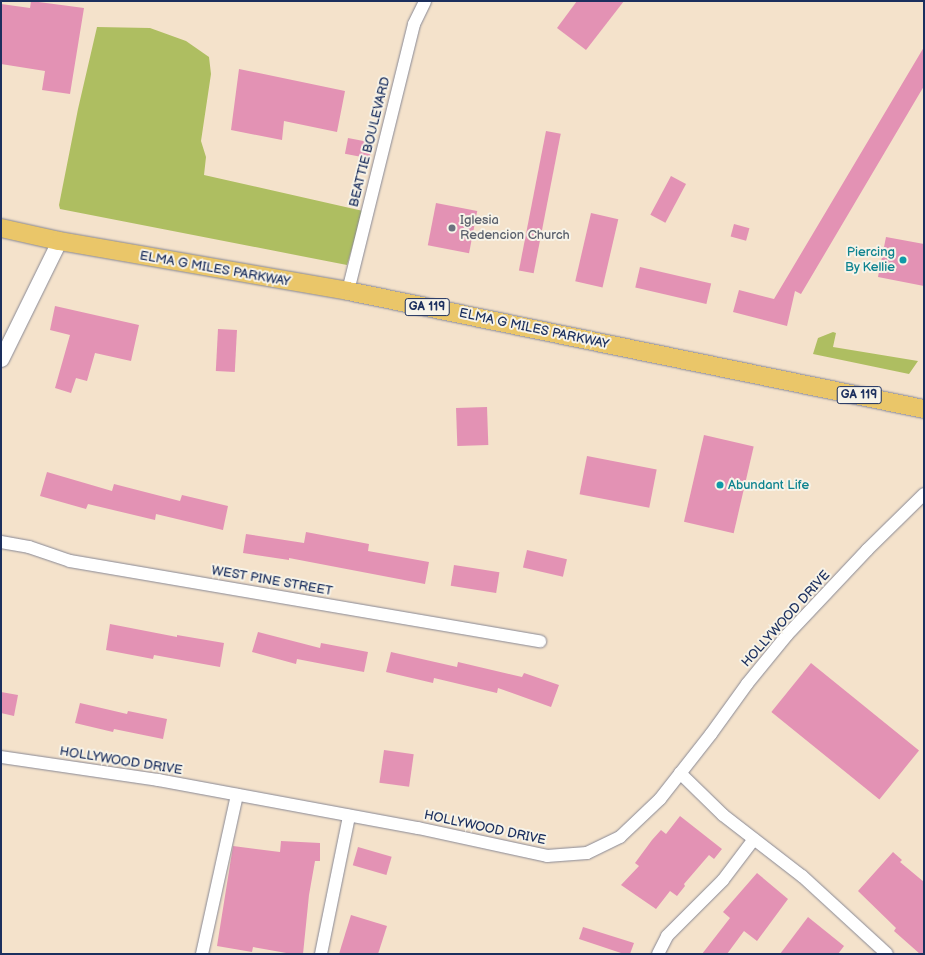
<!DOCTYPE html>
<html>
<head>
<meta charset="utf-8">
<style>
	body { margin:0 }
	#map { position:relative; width:925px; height:955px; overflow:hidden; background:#f4e2cb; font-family:"Balsamiq Sans",sans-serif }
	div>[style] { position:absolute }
	.green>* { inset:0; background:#aebe61 }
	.building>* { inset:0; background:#e392b4; transform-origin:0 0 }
	.roads { filter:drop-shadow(0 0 1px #888894) drop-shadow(0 0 1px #888894) }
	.minor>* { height:12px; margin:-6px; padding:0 6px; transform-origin:6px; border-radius:6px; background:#fff }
	.tertiary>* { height:15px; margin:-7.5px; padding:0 7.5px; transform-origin:7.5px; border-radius:7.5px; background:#fff }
	.primary>* { height:18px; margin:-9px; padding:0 9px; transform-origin:9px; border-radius:9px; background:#eac669 }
	.dots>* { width:11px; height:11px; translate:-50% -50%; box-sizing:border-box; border:2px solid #f7f3e8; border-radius:50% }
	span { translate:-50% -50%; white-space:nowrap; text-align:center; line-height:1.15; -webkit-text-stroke:4px #f7f3e8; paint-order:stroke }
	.shield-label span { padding:1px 3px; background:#f7f3e8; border:1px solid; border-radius:3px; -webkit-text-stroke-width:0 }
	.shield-label { font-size:12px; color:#1b2f5e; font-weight:700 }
	.street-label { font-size:13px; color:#1b2f5e }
	.worship-label { font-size:13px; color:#5b616d }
	.left { translate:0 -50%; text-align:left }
	.culture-label { font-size:13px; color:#0d838f }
	.right { translate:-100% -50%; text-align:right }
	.frame { position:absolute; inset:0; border:2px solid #1b2f5e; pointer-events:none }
</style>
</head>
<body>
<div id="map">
	<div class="green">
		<i style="clip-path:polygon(97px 27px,150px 28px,186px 41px,209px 57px,211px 74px,201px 141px,206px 157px,204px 175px,363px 211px,347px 265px,60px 209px,59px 205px,78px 109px)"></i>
		<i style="clip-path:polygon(833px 332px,836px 333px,833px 347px,918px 361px,909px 374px,813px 354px,818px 338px)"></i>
	</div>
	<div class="building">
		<i style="clip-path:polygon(31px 1px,84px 8px,70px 94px,42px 90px,45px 71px,1px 64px,1px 4px,30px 8px)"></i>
		<i style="clip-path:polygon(577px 1px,624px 1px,586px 50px,557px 28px)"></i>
		<i style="clip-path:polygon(924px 47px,924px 86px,801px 294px,795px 291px,787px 326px,733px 312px,739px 290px,774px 299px)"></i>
		<i style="clip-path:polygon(239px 69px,345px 91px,337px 132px,284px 121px,282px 140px,231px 130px)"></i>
		<i style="left:546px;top:131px;width:15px;height:142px;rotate:11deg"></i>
		<i style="left:348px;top:138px;width:25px;height:16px;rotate:11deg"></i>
		<i style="left:671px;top:176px;width:17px;height:44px;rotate:28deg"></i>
		<i style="left:436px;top:203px;width:42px;height:43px;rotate:11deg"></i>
		<i style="left:591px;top:213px;width:28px;height:70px;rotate:13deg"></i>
		<i style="left:734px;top:224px;width:16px;height:13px;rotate:15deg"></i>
		<i style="clip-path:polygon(886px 237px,924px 244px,924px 286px,878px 277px)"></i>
		<i style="left:640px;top:267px;width:73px;height:21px;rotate:13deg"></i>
		<i style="clip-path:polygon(55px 306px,139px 325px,131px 361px,95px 353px,87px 381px,76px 378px,71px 393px,55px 388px,70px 335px,50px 330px)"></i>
		<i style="left:218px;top:329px;width:19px;height:42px;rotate:3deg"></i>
		<i style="left:487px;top:407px;width:38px;height:31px;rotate:88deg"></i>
		<i style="left:704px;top:435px;width:51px;height:89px;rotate:13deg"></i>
		<i style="left:587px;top:456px;width:71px;height:39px;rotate:11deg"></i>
		<i style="clip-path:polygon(47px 472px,112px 491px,114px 484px,180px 501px,182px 495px,228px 506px,223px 530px,156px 514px,155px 520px,88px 504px,86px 509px,40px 496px)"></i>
		<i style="clip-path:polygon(306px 532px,369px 544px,368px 551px,429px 562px,425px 584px,289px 558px,289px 560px,243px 553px,246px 534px,304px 543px)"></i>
		<i style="left:527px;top:550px;width:41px;height:18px;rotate:13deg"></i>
		<i style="left:454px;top:565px;width:46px;height:21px;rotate:9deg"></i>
		<i style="clip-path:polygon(110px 624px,177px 637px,177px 635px,224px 643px,220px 667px,154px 655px,153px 659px,106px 650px)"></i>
		<i style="clip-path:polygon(258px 632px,320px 648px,321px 643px,368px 652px,364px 672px,297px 659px,296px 664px,252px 652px)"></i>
		<i style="clip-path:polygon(391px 652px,457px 667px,458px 662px,522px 677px,524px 673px,559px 685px,551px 707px,498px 688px,497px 693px,434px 678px,433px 683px,386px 672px)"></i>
		<i style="left:811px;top:663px;width:139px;height:63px;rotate:39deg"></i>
		<i style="clip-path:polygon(1px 692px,18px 695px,14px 716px,1px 713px)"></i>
		<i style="clip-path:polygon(80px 703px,127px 714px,128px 711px,167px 719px,163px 739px,114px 729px,113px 732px,75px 723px)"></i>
		<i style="left:384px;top:750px;width:30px;height:33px;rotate:8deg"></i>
		<i style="clip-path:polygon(680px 816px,722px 849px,714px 859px,709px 855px,684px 884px,685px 886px,677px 896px,670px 891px,656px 909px,621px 885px,639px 866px,635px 863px,652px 840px,661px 830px,666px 834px)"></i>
		<i style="clip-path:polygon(281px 841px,320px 843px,320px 861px,315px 861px,309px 895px,303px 954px,292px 954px,253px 947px,252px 952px,217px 946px,233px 846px,280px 852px)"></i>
		<i style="left:358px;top:847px;width:35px;height:19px;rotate:16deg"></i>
		<i style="clip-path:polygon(893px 852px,902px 860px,900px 862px,924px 882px,924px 954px,920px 954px,894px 931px,896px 928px,858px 891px)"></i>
		<i style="clip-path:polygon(757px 873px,788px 899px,757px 941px,744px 931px,727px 954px,702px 954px,730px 918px,723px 912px)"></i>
		<i style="clip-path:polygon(351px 915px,387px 926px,378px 954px,339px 954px)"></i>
		<i style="clip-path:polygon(808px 917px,844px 946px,838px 954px,780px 954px)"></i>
		<i style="clip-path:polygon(583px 927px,634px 943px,630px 954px,624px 954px,579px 939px)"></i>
	</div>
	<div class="roads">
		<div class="minor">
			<i style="left:348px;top:291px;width:275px;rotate:-76.1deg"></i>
			<i style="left:414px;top:24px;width:25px;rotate:-64deg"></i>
			<i style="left:1px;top:542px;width:28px;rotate:10deg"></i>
			<i style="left:29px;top:547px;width:43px;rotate:18.9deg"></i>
			<i style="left:70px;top:561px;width:477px;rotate:9.7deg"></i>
			<i style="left:1px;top:757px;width:159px;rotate:8.3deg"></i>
			<i style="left:158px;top:780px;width:264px;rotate:10.5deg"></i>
			<i style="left:418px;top:828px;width:132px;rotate:12.2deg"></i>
			<i style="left:547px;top:856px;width:40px;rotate:-4.3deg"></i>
			<i style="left:587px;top:853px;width:37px;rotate:-26deg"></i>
			<i style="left:620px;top:837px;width:55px;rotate:-43.5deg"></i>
			<i style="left:660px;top:799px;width:83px;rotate:-51.9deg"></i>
			<i style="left:711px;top:734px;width:62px;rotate:-54.2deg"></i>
			<i style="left:747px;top:684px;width:63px;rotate:-50.8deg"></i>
			<i style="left:787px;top:635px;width:117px;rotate:-46.7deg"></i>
			<i style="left:867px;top:550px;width:80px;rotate:-44.5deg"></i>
			<i style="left:680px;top:773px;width:60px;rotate:44.3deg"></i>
			<i style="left:723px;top:815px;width:100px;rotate:37.7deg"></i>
			<i style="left:802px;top:876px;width:115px;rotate:42.5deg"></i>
			<i style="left:202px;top:954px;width:163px;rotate:-77.6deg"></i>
			<i style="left:321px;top:954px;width:141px;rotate:-78.5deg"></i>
			<i style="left:658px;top:954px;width:20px;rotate:-63deg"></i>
			<i style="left:667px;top:936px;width:79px;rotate:-45deg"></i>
			<i style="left:723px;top:880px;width:51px;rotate:-52.9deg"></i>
		</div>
		<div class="tertiary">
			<i style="left:1px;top:359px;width:131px;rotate:-63.8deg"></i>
		</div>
		<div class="primary">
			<i style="left:1px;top:228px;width:59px;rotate:12.6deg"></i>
			<i style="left:59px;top:241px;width:293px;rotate:9.8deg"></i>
			<i style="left:348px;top:291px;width:588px;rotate:11.58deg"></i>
		</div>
	</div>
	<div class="dots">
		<i style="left:452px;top:228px;background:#6b7280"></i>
		<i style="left:903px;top:260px;background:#0f9aa8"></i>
		<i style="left:720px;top:485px;background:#0f9aa8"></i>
	</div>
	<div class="shield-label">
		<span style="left:427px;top:307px">GA 119</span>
		<span style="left:859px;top:395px">GA 119</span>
	</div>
	<div class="street-label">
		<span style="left:370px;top:142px;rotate:-76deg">BEATTIE BOULEVARD</span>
		<span style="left:215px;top:269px;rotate:10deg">ELMA G MILES PARKWAY</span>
		<span style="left:534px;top:329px;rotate:12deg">ELMA G MILES PARKWAY</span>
		<span style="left:272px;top:581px;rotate:10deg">WEST PINE STREET</span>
		<span style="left:786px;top:619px;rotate:-48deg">HOLLYWOOD DRIVE</span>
		<span style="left:121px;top:761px;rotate:9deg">HOLLYWOOD DRIVE</span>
		<span style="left:485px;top:828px;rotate:12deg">HOLLYWOOD DRIVE</span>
	</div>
	<div class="worship-label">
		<span class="left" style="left:460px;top:228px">Iglesia<br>Redencion Church</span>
	</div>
	<div class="culture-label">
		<span class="right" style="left:895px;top:260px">Piercing<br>By Kellie</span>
		<span class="left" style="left:728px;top:485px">Abundant Life</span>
	</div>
	<div class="frame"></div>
</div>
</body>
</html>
